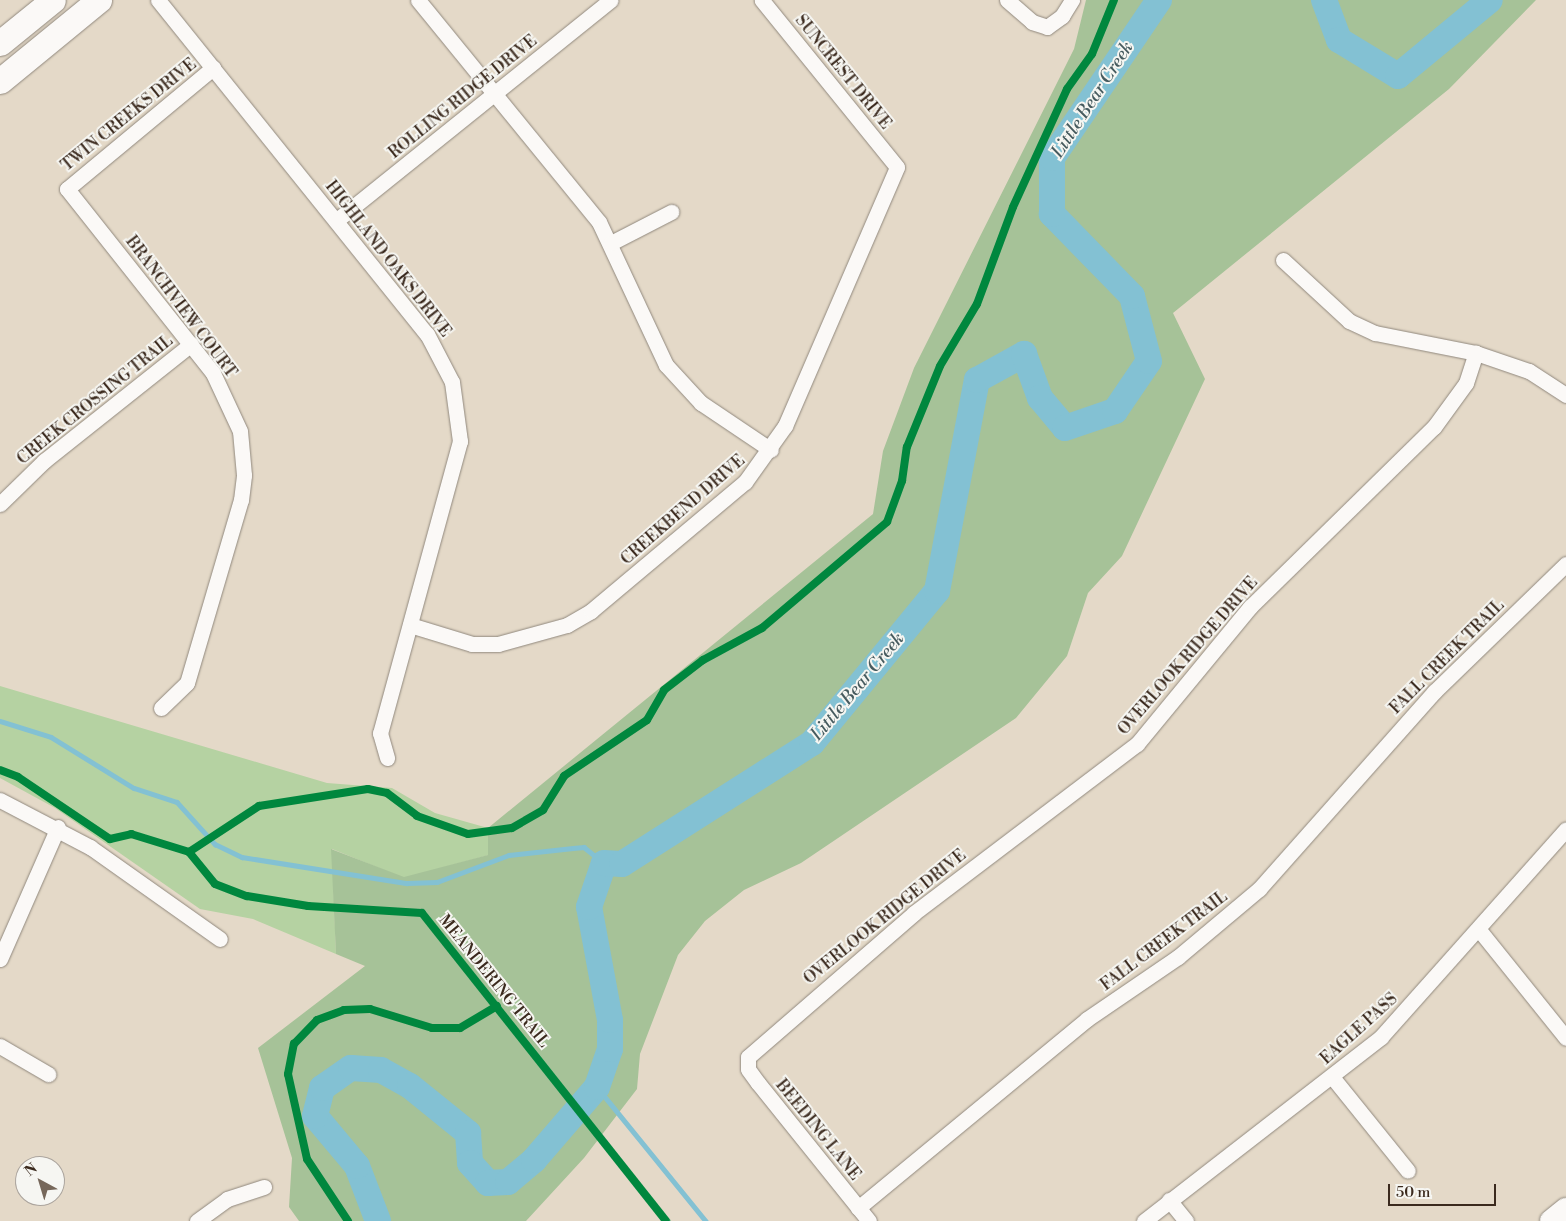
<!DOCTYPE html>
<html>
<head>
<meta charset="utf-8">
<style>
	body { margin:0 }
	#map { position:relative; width:1566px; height:1221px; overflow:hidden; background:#e4d9c8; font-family:"Libre Bodoni",serif }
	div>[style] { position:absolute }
	.green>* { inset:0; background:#b5d2a2 }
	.forest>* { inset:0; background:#a6c298 }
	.stream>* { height:4.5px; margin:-2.25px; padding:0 2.25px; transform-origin:2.25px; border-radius:2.25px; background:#83c1d3 }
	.river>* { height:26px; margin:-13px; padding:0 13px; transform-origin:13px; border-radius:13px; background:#83c1d3 }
	.roads { filter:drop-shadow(0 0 1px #90887d) drop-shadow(0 0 1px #90887d) }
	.street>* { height:15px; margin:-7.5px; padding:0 7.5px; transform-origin:7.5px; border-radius:7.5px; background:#fbf9f7 }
	.secondary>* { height:22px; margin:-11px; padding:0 11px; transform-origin:11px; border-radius:11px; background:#fbf9f7 }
	.primary>* { height:25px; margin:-12.5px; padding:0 12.5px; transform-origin:12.5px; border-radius:12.5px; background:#fbf9f7 }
	.cycleway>* { height:8px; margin:-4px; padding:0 4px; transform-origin:4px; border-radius:4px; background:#00873e }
	span { translate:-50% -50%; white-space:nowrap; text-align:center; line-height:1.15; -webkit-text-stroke:4px #f6f6f2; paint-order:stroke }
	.street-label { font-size:16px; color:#3b2a1e }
	.water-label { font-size:18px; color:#465b5f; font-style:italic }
	.north { position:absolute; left:15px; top:1156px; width:50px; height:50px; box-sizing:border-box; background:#f6f6f2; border:1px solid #aba49d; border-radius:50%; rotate:321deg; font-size:14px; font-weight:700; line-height:20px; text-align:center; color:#3b2a1e }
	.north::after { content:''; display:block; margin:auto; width:18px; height:22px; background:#76675a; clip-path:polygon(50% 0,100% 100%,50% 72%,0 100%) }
	.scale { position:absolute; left:1388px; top:1184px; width:108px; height:22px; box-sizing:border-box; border:2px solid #3b2a1e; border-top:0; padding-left:6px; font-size:15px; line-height:18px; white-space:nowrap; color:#3b2a1e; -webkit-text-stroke:4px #f6f6f2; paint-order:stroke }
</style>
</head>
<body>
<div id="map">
	<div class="green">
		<i style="clip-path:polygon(0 686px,327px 783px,392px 788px,435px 813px,488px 828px,489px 855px,404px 878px,332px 849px,336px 954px,253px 919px,200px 909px,55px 808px,0 778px)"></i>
	</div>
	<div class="forest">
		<i style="clip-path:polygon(1086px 0,1536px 0,1449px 89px,1173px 313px,1205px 379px,1122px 556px,1088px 593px,1067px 656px,1016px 718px,801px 863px,744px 890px,705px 921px,678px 955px,640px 1054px,637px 1089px,584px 1158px,526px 1221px,299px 1221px,289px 1207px,292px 1158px,258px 1048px,365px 966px,336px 954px,331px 849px,404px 877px,488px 855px,488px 828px,873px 514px,883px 451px,914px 368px,1074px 49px)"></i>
	</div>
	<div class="stream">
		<i style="left:0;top:721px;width:53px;rotate:17.4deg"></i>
		<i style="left:51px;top:737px;width:97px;rotate:31.6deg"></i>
		<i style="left:134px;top:788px;width:45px;rotate:18deg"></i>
		<i style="left:177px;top:802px;width:57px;rotate:47.9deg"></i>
		<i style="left:215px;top:844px;width:30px;rotate:26deg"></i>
		<i style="left:242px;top:857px;width:167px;rotate:9deg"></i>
		<i style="left:407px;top:883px;width:30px;rotate:-2deg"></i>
		<i style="left:437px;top:882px;width:77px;rotate:-20.6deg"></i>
		<i style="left:509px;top:855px;width:64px;rotate:-6.2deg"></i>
		<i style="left:573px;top:848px;width:11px;rotate:-5deg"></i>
		<i style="left:584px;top:847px;width:26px;rotate:39deg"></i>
		<i style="left:597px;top:1087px;width:173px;rotate:50.9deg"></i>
	</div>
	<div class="river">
		<i style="left:1324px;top:0;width:43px;rotate:69.4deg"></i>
		<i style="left:1339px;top:40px;width:69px;rotate:31.4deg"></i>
		<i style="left:1398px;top:76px;width:119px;rotate:-39.6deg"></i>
		<i style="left:378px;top:1221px;width:59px;rotate:-110.9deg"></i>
		<i style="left:357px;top:1166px;width:65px;rotate:-130deg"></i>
		<i style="left:315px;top:1116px;width:29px;rotate:-76deg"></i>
		<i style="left:322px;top:1088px;width:35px;rotate:-35deg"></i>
		<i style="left:351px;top:1068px;width:30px;rotate:4deg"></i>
		<i style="left:381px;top:1070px;width:33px;rotate:29deg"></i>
		<i style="left:410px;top:1086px;width:75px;rotate:39deg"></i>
		<i style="left:468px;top:1133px;width:30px;rotate:86deg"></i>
		<i style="left:470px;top:1163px;width:27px;rotate:48deg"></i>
		<i style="left:488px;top:1183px;width:20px;rotate:-3deg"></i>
		<i style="left:508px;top:1182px;width:34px;rotate:-40deg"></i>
		<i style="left:534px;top:1160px;width:96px;rotate:-49.2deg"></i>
		<i style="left:597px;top:1087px;width:40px;rotate:-71.1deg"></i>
		<i style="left:610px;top:1049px;width:29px;rotate:-90deg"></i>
		<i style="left:610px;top:1020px;width:115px;rotate:-100.5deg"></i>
		<i style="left:589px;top:907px;width:46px;rotate:-71.2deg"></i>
		<i style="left:604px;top:863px;width:18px;rotate:3deg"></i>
		<i style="left:622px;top:864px;width:225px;rotate:-32.5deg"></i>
		<i style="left:812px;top:743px;width:197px;rotate:-50.6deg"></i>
		<i style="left:937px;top:591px;width:215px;rotate:-79.3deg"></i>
		<i style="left:977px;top:380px;width:54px;rotate:-29deg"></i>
		<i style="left:1024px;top:354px;width:47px;rotate:70deg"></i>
		<i style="left:1040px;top:398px;width:39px;rotate:50deg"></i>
		<i style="left:1065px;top:428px;width:53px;rotate:-18.8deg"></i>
		<i style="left:1115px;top:411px;width:60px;rotate:-55.8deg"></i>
		<i style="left:1149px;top:361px;width:67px;rotate:-104.7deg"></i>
		<i style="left:1132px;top:296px;width:115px;rotate:-134.3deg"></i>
		<i style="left:1052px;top:214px;width:56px;rotate:-90deg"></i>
		<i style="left:1052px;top:158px;width:191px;rotate:-55.9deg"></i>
	</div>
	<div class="roads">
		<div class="street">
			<i style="left:158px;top:0;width:429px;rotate:51.2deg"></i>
			<i style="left:427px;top:334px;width:54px;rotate:62.5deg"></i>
			<i style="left:452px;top:382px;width:60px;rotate:82.3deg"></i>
			<i style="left:460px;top:441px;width:303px;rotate:105.3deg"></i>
			<i style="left:380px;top:733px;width:26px;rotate:74deg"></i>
			<i style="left:418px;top:0;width:286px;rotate:50.8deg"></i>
			<i style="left:599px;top:222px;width:158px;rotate:64.9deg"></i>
			<i style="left:666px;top:365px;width:52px;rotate:47.4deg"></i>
			<i style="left:701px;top:403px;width:84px;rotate:33.9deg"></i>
			<i style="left:1007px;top:0;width:33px;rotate:41deg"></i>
			<i style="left:1032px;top:22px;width:16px;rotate:18deg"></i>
			<i style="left:1047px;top:27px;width:19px;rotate:-36deg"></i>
			<i style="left:1062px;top:16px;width:19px;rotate:-58deg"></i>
			<i style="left:337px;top:220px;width:351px;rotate:-38.8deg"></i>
			<i style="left:611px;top:243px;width:68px;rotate:-27.3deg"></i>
			<i style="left:1283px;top:260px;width:90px;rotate:42.7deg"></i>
			<i style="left:1349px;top:321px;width:29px;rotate:25deg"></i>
			<i style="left:1375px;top:333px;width:103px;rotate:11.2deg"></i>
			<i style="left:1476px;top:353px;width:56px;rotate:18.8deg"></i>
			<i style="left:1529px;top:371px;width:44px;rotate:33deg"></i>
			<i style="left:0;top:504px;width:62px;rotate:-44.3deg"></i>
			<i style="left:44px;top:461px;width:188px;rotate:-38.5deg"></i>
			<i style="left:410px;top:625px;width:65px;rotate:17deg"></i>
			<i style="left:472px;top:644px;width:26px"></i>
			<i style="left:498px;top:644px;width:72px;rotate:-15.4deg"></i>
			<i style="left:567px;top:625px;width:28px;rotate:-30deg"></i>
			<i style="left:591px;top:611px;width:201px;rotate:-40deg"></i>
			<i style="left:745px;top:482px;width:69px;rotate:-54.5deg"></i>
			<i style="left:785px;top:426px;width:282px;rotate:-66.6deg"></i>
			<i style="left:897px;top:167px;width:215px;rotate:-129deg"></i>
			<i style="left:161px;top:708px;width:36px;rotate:-44deg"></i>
			<i style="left:187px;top:683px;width:191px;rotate:-73.6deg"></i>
			<i style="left:241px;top:500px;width:25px;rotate:-83deg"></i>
			<i style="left:244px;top:475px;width:44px;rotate:-95.2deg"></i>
			<i style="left:240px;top:431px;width:64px;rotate:-115deg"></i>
			<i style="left:213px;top:373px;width:235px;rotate:-128.4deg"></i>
			<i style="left:67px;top:189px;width:190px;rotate:-39.7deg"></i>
			<i style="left:0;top:800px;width:102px;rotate:27.6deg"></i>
			<i style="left:90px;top:847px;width:159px;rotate:35.3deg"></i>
			<i style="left:1480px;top:931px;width:137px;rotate:51.2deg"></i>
			<i style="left:0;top:959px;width:144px;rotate:-66.3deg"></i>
			<i style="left:0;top:1046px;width:56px;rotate:30.3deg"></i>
			<i style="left:1333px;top:1078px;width:119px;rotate:51.1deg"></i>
			<i style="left:1169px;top:1200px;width:27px;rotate:51deg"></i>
			<i style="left:858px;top:1208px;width:297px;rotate:-39.5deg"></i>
			<i style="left:1087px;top:1019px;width:110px;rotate:-34.3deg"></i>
			<i style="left:1178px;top:957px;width:106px;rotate:-40deg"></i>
			<i style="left:1259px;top:889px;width:264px;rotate:-48.4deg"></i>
			<i style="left:1434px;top:692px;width:184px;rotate:-44.1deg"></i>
			<i style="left:197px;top:1221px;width:37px;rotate:-36deg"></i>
			<i style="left:227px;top:1199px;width:39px;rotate:-18deg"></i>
			<i style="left:869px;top:1221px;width:177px;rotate:-128.8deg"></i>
			<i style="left:758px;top:1083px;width:17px;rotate:-126deg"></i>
			<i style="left:748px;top:1069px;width:12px;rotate:-90deg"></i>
			<i style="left:748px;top:1057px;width:220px;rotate:-40.9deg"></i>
			<i style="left:914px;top:913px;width:280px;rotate:-37.2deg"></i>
			<i style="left:1137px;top:744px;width:178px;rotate:-50.5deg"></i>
			<i style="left:1250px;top:607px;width:257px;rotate:-44.4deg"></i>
			<i style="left:1434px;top:427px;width:54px;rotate:-54deg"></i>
			<i style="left:1466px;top:383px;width:32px;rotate:-72deg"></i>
			<i style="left:1144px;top:1221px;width:300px;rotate:-37.8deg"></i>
			<i style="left:1381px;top:1037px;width:278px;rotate:-48.3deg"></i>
		</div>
		<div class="secondary">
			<i style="left:1551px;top:1221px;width:19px;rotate:-39deg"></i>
		</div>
		<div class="primary">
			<i style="left:0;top:43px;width:68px;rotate:-39.1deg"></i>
			<i style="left:0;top:81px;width:128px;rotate:-39.3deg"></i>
		</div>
	</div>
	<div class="cycleway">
		<i style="left:0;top:770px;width:19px;rotate:21deg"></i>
		<i style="left:18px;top:777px;width:111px;rotate:34deg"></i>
		<i style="left:110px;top:839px;width:22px;rotate:-13deg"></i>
		<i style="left:131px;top:834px;width:61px;rotate:17.2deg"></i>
		<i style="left:189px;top:852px;width:84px;rotate:-33.3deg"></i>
		<i style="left:259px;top:806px;width:110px;rotate:-8.9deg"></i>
		<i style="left:368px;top:789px;width:19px;rotate:12deg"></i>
		<i style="left:387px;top:793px;width:38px;rotate:37deg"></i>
		<i style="left:417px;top:816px;width:54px;rotate:19.4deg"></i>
		<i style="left:468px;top:834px;width:44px;rotate:-7.8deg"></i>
		<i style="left:512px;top:828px;width:36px;rotate:-30deg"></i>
		<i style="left:543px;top:810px;width:40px;rotate:-58deg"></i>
		<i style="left:564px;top:776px;width:100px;rotate:-34deg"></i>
		<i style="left:647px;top:720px;width:34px;rotate:-60deg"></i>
		<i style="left:664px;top:690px;width:49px;rotate:-37.6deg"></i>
		<i style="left:703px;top:660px;width:67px;rotate:-28.5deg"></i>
		<i style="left:762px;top:628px;width:164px;rotate:-40.3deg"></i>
		<i style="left:887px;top:522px;width:44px;rotate:-69.9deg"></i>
		<i style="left:902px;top:481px;width:34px;rotate:-82deg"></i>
		<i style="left:907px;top:447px;width:87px;rotate:-67.8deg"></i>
		<i style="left:940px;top:366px;width:72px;rotate:-59.2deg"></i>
		<i style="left:977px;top:304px;width:103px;rotate:-69.6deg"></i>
		<i style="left:1013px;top:207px;width:130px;rotate:-65.4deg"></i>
		<i style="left:1067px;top:89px;width:43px;rotate:-54.5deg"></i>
		<i style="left:1092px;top:54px;width:58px;rotate:-67.8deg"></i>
		<i style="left:189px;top:852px;width:41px;rotate:50.9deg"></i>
		<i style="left:215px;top:884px;width:34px;rotate:21deg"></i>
		<i style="left:247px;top:896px;width:62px;rotate:9.3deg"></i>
		<i style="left:308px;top:906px;width:114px;rotate:3.5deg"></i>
		<i style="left:422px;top:913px;width:393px;rotate:51.6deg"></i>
		<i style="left:348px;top:1221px;width:74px;rotate:-123.5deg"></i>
		<i style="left:307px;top:1159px;width:87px;rotate:-102.6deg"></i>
		<i style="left:288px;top:1074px;width:31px;rotate:-79deg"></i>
		<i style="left:294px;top:1044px;width:33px;rotate:-46deg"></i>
		<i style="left:317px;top:1020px;width:29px;rotate:-20deg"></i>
		<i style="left:344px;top:1010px;width:26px;rotate:-2deg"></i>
		<i style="left:370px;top:1009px;width:65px;rotate:17deg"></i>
		<i style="left:432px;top:1028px;width:28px"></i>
		<i style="left:460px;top:1028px;width:43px;rotate:-30.7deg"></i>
	</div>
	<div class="street-label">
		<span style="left:843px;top:72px;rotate:51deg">SUNCREST DRIVE</span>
		<span style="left:463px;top:97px;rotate:-39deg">ROLLING RIDGE DRIVE</span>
		<span style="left:129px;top:115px;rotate:-39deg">TWIN CREEKS DRIVE</span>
		<span style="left:388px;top:259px;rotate:52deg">HIGHLAND OAKS DRIVE</span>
		<span style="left:181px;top:307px;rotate:53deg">BRANCHVIEW COURT</span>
		<span style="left:95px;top:400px;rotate:-39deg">CREEK CROSSING TRAIL</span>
		<span style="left:683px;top:510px;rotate:-41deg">CREEKBEND DRIVE</span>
		<span style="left:1188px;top:656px;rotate:-49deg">OVERLOOK RIDGE DRIVE</span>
		<span style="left:1447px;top:657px;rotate:-45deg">FALL CREEK TRAIL</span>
		<span style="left:885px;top:917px;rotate:-39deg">OVERLOOK RIDGE DRIVE</span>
		<span style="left:1164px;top:941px;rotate:-37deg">FALL CREEK TRAIL</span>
		<span style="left:494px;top:981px;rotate:51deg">MEANDERING TRAIL</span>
		<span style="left:1359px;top:1029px;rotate:-42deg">EAGLE PASS</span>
		<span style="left:818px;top:1130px;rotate:51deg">BEEDING LANE</span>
	</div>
	<div class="water-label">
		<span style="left:1093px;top:100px;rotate:-57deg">Little Bear Creek</span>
		<span style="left:858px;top:687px;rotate:-50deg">Little Bear Creek</span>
	</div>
	<div class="north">N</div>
	<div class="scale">50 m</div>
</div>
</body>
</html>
